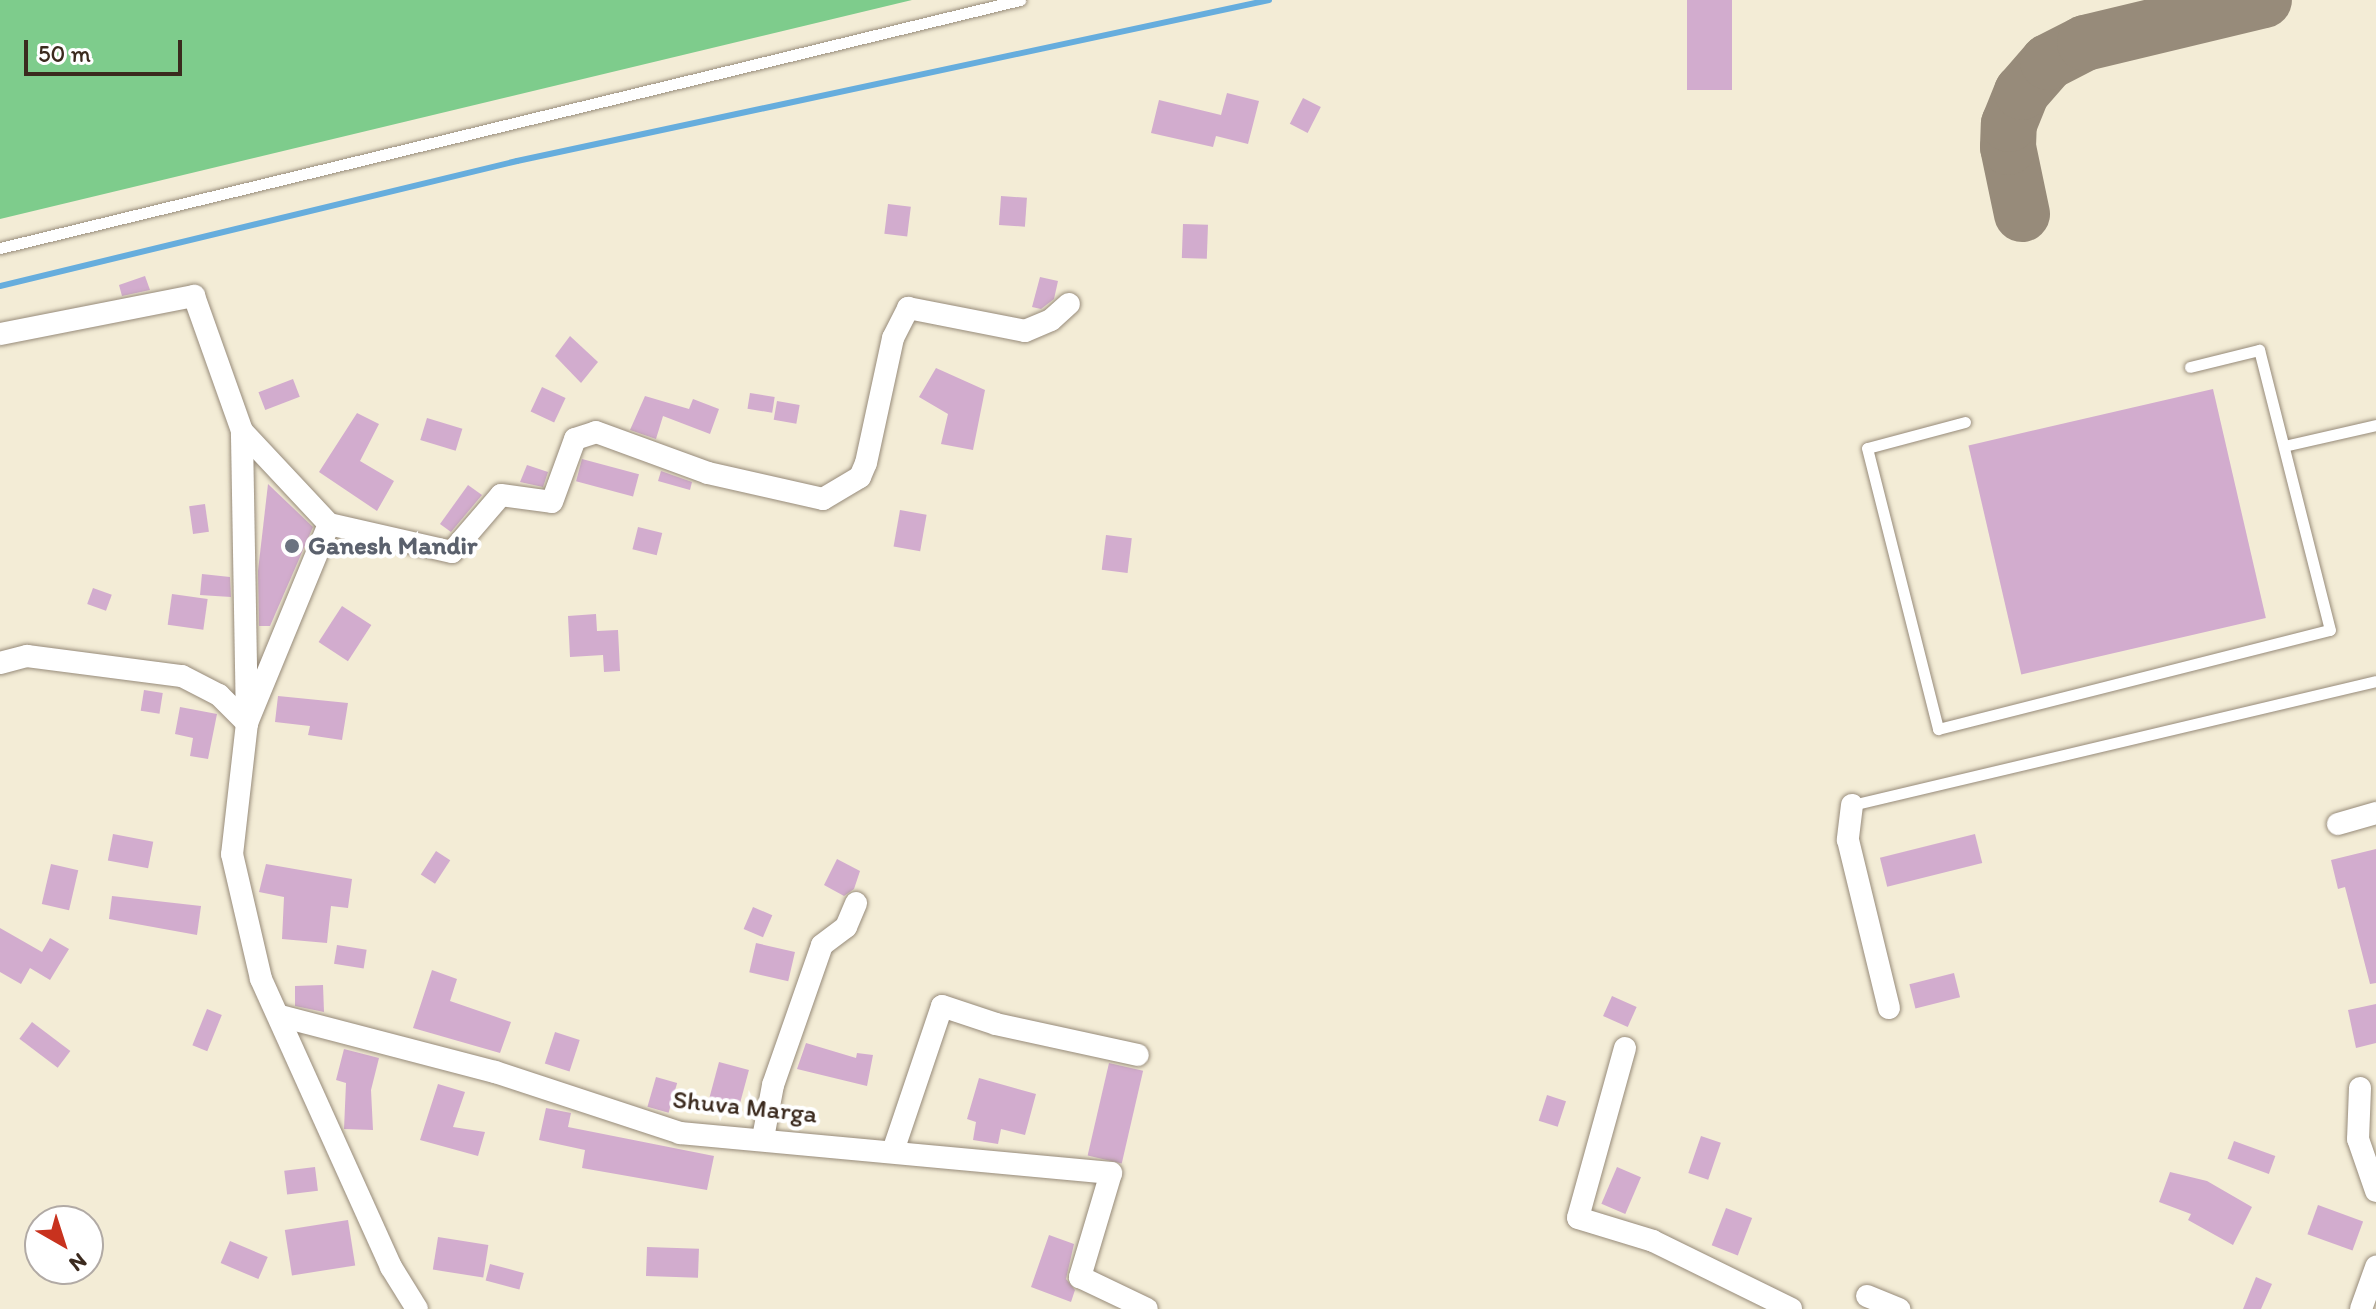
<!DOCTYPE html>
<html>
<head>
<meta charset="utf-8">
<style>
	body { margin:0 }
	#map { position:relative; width:2376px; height:1309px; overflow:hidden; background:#f3ecd6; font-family:Itim,sans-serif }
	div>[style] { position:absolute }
	.green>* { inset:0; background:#7ecc8c }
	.stream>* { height:6px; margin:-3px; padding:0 3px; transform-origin:3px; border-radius:3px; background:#66addd }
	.taxiway>* { height:56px; margin:-28px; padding:0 28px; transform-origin:28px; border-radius:28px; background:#978b7a }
	.building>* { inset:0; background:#d2acce; transform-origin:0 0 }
	.roads { filter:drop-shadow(0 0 2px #978b7a) drop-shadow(0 0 2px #978b7a) }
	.lane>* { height:11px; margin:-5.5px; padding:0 5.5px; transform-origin:5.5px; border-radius:5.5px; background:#fff }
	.street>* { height:22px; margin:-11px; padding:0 11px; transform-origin:11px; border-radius:11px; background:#fff }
	.dots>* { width:22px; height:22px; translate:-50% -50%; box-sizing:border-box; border:4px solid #fff; border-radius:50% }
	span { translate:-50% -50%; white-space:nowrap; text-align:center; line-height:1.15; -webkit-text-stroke:8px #fff; paint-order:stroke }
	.worship-label { font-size:26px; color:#5b616d; font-weight:700 }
	.left { translate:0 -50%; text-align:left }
	.street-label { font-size:26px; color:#3b2a1e }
	.north { position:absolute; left:24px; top:1205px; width:80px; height:80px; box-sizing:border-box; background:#fff; border:2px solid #b1aaa5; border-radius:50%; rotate:141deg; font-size:22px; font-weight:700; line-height:32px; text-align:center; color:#3b2a1e }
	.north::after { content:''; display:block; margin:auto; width:28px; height:36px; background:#c8321e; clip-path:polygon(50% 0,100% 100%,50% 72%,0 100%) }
	.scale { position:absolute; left:24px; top:40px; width:158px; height:36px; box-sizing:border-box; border:4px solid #3b2a1e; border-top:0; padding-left:10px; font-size:24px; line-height:28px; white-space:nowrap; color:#3b2a1e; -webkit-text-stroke:6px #fff; paint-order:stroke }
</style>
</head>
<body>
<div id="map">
	<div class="green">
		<i style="clip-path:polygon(0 0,912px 0,0 219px)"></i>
	</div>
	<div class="stream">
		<i style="left:0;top:286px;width:532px;rotate:-13.59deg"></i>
		<i style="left:517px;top:161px;width:769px;rotate:-12.08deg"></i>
	</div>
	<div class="taxiway">
		<i style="left:2022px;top:214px;width:68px;rotate:-101.8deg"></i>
		<i style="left:2008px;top:147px;width:23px;rotate:-88deg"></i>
		<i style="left:2009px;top:124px;width:35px;rotate:-68deg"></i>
		<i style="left:2022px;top:92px;width:40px;rotate:-49deg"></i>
		<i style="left:2048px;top:62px;width:42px;rotate:-27.2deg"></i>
		<i style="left:2085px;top:43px;width:184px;rotate:-13.5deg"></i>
	</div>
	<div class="building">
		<i style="left:1687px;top:0;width:45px;height:90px"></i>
		<i style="clip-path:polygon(1227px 93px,1259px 101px,1248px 144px,1216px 136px,1213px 147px,1151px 133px,1159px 100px,1221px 115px)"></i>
		<i style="left:1303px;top:98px;width:20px;height:29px;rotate:27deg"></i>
		<i style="left:1001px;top:196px;width:26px;height:29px;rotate:4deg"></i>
		<i style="left:888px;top:204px;width:23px;height:30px;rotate:7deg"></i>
		<i style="left:1183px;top:224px;width:25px;height:34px;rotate:2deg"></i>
		<i style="clip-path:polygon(145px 276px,150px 290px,122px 296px,119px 285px)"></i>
		<i style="clip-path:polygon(1040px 277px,1058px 281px,1054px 299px,1041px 309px,1032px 307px)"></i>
		<i style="clip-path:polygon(570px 336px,598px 362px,581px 383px,555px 356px)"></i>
		<i style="clip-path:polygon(936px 368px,985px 390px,973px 450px,941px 444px,948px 414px,919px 397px)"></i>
		<i style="left:293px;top:379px;width:19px;height:37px;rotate:69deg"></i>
		<i style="left:542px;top:387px;width:26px;height:27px;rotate:25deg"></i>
		<i style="left:2213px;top:389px;width:235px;height:251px;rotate:77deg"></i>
		<i style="left:750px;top:393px;width:25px;height:16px;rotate:9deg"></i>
		<i style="clip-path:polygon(645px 396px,689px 409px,693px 399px,719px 409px,710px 434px,663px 416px,656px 439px,630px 430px)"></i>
		<i style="left:777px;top:401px;width:23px;height:19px;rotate:10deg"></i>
		<i style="clip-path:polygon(357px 413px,379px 424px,360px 461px,394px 481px,377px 511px,319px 472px)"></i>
		<i style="left:427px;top:418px;width:37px;height:23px;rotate:17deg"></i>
		<i style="left:582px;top:459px;width:59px;height:23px;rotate:15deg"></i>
		<i style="clip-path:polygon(527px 465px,548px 472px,543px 487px,520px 482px)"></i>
		<i style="clip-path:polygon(661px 471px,692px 482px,690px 490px,658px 481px)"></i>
		<i style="clip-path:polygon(268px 484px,313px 527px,270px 626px,259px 626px,258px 571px)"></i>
		<i style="clip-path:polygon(468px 485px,482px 495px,451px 532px,440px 524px)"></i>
		<i style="left:205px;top:504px;width:28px;height:16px;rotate:82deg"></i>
		<i style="left:900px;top:510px;width:27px;height:37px;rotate:10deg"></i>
		<i style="left:638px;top:527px;width:25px;height:23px;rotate:14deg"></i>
		<i style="left:1106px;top:535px;width:26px;height:35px;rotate:7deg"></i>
		<i style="clip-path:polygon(202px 574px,230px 577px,231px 597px,200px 595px)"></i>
		<i style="left:93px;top:588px;width:20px;height:17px;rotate:20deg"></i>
		<i style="left:172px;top:594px;width:36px;height:31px;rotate:8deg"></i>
		<i style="left:342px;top:606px;width:35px;height:43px;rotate:33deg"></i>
		<i style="clip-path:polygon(596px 614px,597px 631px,618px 630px,620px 671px,604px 672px,603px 655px,570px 657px,568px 616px)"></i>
		<i style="left:144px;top:690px;width:19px;height:21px;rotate:9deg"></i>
		<i style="clip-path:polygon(278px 696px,348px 703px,342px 740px,308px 735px,310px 726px,275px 722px)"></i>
		<i style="clip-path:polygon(180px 707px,217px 714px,208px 759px,190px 756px,193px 738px,175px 734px)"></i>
		<i style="left:113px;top:834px;width:41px;height:27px;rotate:11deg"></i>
		<i style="left:1975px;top:834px;width:30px;height:98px;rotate:76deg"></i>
		<i style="clip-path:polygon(2376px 849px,2376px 983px,2370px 984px,2345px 887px,2338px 889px,2331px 860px)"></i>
		<i style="left:436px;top:851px;width:17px;height:28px;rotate:33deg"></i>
		<i style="clip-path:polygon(837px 859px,860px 871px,854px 889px,844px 896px,824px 885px)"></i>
		<i style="left:51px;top:864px;width:28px;height:41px;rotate:13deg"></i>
		<i style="clip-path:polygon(266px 864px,352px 879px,348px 908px,331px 906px,327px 943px,282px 939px,284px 897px,259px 892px)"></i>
		<i style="clip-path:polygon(112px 896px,201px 906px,197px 935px,109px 919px)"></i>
		<i style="left:753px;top:907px;width:21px;height:24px;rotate:23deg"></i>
		<i style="clip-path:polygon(0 928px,42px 952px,50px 938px,69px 949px,50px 980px,30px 968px,21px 984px,0 972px)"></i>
		<i style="left:756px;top:943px;width:40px;height:30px;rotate:13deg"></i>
		<i style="left:337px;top:945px;width:30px;height:19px;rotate:9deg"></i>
		<i style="clip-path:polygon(432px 970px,457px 979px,450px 1001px,511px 1022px,500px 1053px,413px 1028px)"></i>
		<i style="left:1954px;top:973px;width:25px;height:46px;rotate:76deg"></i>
		<i style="clip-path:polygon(323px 985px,324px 1012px,295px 1006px,295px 986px)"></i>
		<i style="left:1612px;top:996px;width:27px;height:22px;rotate:24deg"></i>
		<i style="clip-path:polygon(2376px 1004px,2376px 1043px,2356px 1048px,2348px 1010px)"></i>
		<i style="left:207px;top:1009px;width:16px;height:39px;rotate:22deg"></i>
		<i style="left:32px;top:1022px;width:48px;height:21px;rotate:37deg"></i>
		<i style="left:555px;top:1032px;width:26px;height:33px;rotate:18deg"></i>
		<i style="clip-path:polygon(806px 1043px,856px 1058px,857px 1053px,873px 1055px,867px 1086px,797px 1069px)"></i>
		<i style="clip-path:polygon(344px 1049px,379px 1058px,371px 1090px,373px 1130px,344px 1129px,346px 1083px,336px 1080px)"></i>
		<i style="left:719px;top:1062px;width:31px;height:42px;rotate:15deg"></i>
		<i style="left:1109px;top:1063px;width:35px;height:95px;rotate:13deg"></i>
		<i style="left:656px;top:1077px;width:22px;height:31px;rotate:16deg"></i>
		<i style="clip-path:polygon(979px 1078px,1036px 1094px,1025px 1135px,1001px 1129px,998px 1144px,973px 1140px,976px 1122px,967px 1119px)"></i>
		<i style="clip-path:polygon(438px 1084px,465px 1092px,453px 1127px,485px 1132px,478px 1156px,420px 1140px)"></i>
		<i style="left:1547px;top:1095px;width:20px;height:27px;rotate:18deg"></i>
		<i style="clip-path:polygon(546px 1108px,571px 1113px,568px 1127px,714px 1156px,707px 1190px,582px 1168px,585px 1150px,539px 1140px)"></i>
		<i style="left:1701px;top:1136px;width:21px;height:39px;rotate:19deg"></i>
		<i style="left:2234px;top:1141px;width:44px;height:19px;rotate:20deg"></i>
		<i style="left:315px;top:1167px;width:24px;height:31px;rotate:83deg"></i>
		<i style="left:1617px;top:1167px;width:26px;height:40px;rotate:23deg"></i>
		<i style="clip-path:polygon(2170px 1172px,2207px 1181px,2252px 1207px,2233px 1245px,2188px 1220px,2191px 1214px,2159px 1202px)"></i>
		<i style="left:2318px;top:1205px;width:48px;height:31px;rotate:20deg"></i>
		<i style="left:1726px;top:1208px;width:28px;height:40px;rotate:21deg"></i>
		<i style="left:348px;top:1220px;width:46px;height:64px;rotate:81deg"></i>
		<i style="clip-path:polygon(1049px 1235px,1074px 1244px,1066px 1279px,1075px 1290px,1071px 1302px,1031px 1287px)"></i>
		<i style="left:438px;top:1237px;width:51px;height:33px;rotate:9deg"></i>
		<i style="left:230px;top:1241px;width:41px;height:24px;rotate:23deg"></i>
		<i style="left:647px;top:1247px;width:52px;height:29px;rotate:2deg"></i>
		<i style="left:490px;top:1264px;width:35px;height:17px;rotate:15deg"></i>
		<i style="clip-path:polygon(2256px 1277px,2272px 1284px,2261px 1309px,2243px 1309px)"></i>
	</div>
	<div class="roads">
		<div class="lane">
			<i style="left:0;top:248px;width:1050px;rotate:-13.67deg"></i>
			<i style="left:1965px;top:422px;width:101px;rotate:165.1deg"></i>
			<i style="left:1867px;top:448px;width:290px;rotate:75.8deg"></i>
			<i style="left:1938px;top:729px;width:404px;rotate:-14.2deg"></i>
			<i style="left:2330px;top:630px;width:289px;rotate:-104.2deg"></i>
			<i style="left:2259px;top:350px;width:71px;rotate:166.2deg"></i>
			<i style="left:2284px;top:446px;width:94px;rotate:-12.9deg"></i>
			<i style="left:1852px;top:805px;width:538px;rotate:-13.31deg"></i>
		</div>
		<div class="street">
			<i style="left:0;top:334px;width:198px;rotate:-11.1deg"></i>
			<i style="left:194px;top:296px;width:143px;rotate:70.4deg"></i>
			<i style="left:242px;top:431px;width:127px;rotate:46.9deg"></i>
			<i style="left:329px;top:524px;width:215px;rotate:112.4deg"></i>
			<i style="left:247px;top:723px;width:132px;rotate:96.5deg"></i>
			<i style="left:232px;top:854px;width:128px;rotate:76.9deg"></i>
			<i style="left:261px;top:979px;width:316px;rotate:65.7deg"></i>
			<i style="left:391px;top:1267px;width:49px;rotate:58.2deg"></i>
			<i style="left:329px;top:524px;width:126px;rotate:12.8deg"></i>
			<i style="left:452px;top:552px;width:75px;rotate:-49.3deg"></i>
			<i style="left:501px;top:495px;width:51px;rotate:7.8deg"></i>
			<i style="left:552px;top:502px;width:67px;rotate:-69.9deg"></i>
			<i style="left:575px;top:439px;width:22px;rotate:-18deg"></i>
			<i style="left:596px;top:432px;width:119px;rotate:20.1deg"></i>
			<i style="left:708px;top:473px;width:118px;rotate:12.7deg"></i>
			<i style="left:823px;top:499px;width:43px;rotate:-30.7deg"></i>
			<i style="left:860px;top:477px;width:15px;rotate:-67deg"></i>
			<i style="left:866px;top:463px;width:128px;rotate:-77.8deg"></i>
			<i style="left:893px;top:338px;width:34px;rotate:-63deg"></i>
			<i style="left:908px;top:308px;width:119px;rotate:11.1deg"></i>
			<i style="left:1025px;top:331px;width:28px;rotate:-23deg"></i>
			<i style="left:1051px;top:320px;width:24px;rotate:-42deg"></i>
			<i style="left:0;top:663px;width:28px;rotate:-15deg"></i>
			<i style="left:27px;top:656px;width:156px;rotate:7.4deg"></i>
			<i style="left:182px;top:676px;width:42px;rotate:27.2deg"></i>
			<i style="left:219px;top:695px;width:40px;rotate:45deg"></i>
			<i style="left:247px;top:723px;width:292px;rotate:-91deg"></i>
			<i style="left:1852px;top:805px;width:35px;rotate:97deg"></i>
			<i style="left:1848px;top:840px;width:173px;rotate:76.3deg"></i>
			<i style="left:2338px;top:824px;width:40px;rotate:-16deg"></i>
			<i style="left:280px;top:1016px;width:222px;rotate:14.6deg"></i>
			<i style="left:495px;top:1072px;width:195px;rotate:18.2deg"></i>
			<i style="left:680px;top:1133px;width:433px;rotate:5.3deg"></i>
			<i style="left:1111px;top:1173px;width:109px;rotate:106.6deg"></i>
			<i style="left:1080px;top:1277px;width:74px;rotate:25.5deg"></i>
			<i style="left:1625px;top:1048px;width:176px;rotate:105.5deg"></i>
			<i style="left:1578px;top:1218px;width:78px;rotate:17deg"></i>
			<i style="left:1653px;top:1241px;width:154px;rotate:26.2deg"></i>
			<i style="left:2360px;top:1088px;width:51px;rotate:92.2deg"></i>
			<i style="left:2358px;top:1139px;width:55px;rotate:70.9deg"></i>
			<i style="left:763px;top:1138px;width:54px;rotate:-79.3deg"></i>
			<i style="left:773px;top:1085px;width:148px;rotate:-70.7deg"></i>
			<i style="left:822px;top:945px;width:30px;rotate:-37deg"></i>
			<i style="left:846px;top:927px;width:26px;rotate:-67deg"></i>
			<i style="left:893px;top:1151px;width:153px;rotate:-71.3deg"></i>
			<i style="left:942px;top:1006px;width:57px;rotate:18.4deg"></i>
			<i style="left:996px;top:1024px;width:145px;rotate:12.3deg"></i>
			<i style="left:1867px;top:1296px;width:35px;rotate:22deg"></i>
			<i style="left:2361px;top:1309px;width:45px;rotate:-70.3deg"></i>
		</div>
	</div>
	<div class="dots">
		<i style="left:292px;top:546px;background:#6b7280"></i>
	</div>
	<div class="worship-label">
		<span class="left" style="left:308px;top:546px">Ganesh Mandir</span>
	</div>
	<div class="street-label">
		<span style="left:745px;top:1107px;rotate:6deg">Shuva Marga</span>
	</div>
	<div class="north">N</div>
	<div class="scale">50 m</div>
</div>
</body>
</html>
